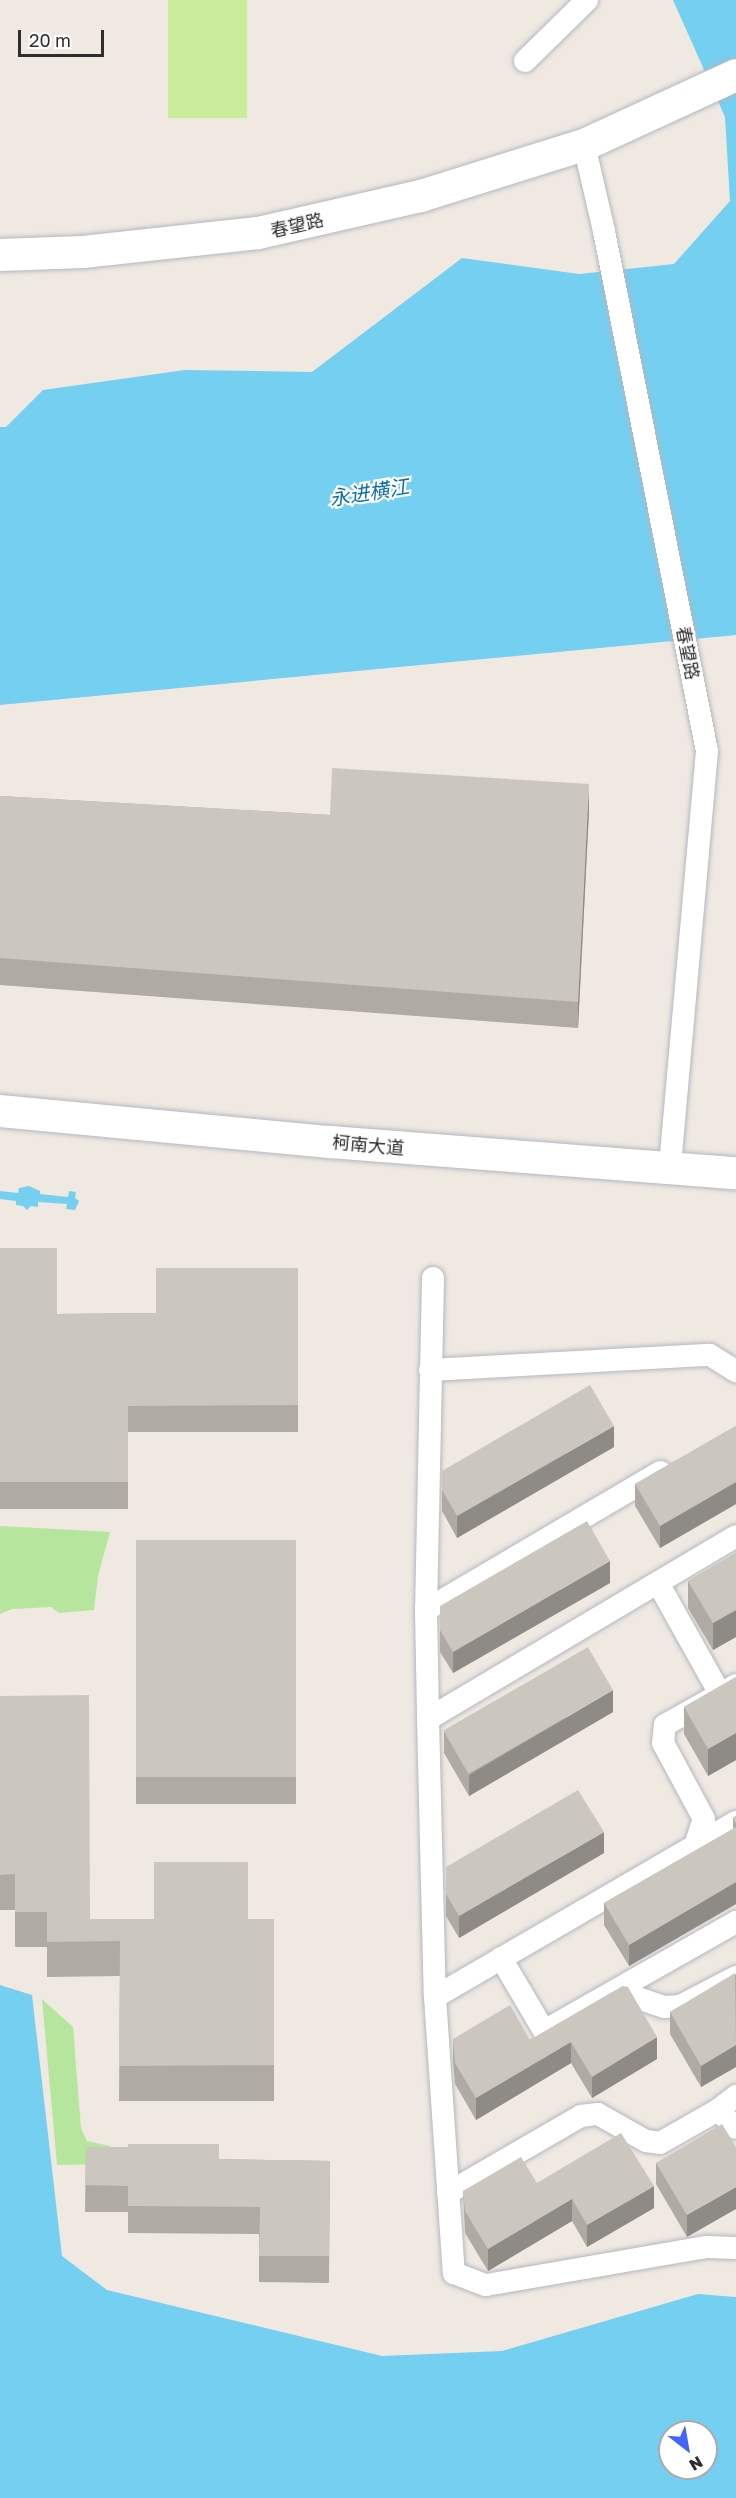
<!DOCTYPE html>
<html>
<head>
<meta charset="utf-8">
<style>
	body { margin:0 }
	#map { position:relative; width:736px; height:2498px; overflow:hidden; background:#efe9e1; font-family:"Golos Text","Noto Sans SC",sans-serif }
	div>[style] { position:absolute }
	.green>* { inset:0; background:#b6e59e }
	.pitch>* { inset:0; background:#c9ec9a; transform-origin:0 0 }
	.water>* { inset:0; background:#75cff0 }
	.roads { filter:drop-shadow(0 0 2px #b4b7c1) drop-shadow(0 0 2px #b4b7c1) }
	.street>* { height:22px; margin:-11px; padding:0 11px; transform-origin:11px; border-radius:11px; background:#fff }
	.secondary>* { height:32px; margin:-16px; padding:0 16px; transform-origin:16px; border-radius:16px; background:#fff }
	.wall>* { inset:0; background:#afaba4; transform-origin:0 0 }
	.shaded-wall>* { inset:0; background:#8e8b86 }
	.building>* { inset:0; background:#cbc7bf; transform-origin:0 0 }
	span { translate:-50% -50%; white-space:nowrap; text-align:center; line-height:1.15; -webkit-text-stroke:4.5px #fff; paint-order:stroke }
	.street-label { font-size:18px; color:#2e2e2e }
	.water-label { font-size:20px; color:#0d6fa3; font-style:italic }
	.north { position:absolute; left:658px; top:2420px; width:60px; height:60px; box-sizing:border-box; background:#fff; border:2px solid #ababab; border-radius:50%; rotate:149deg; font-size:16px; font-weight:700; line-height:24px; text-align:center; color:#2e2e2e }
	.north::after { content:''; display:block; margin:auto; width:21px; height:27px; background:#4264fb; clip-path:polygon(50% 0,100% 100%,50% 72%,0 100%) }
	.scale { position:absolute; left:18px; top:30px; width:86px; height:27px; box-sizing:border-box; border:3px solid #2e2e2e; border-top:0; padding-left:8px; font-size:18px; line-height:21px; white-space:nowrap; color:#2e2e2e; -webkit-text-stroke:4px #fff; paint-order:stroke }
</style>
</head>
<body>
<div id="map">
	<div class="green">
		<i style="clip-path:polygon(0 1526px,110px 1532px,98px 1576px,94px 1610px,59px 1613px,51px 1607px,12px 1609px,0 1614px)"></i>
		<i style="clip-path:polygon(42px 1999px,73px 2027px,81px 2128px,87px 2141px,110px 2146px,115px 2164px,57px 2165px)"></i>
	</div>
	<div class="pitch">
		<i style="left:168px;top:0;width:79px;height:118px"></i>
	</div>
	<div class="water">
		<i style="clip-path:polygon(673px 0,736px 0,736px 635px,0 705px,0 427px,6px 427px,43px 390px,185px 370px,312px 372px,462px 258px,579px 274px,674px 264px,730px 201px,725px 117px)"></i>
		<i style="clip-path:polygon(29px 1186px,40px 1191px,40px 1194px,68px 1197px,69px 1191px,76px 1192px,75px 1198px,79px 1201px,75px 1210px,66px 1209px,67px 1204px,38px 1202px,38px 1207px,31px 1206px,27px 1210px,23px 1206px,16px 1205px,16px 1201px,0 1199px,0 1191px,18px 1193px,19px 1188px)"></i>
		<i style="clip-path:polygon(evenodd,0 1985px,32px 1995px,62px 2256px,107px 2290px,382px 2356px,502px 2351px,698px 2294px,736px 2297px,736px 2498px,0 2498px,0 1985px,670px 2432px,706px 2432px,706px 2468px,670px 2468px,670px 2432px)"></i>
	</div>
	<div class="roads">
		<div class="street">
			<i style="left:525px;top:61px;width:87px;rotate:-44.5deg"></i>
			<i style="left:584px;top:145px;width:88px;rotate:76.9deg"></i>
			<i style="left:604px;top:231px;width:530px;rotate:78.8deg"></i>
			<i style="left:707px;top:751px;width:419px;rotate:95.1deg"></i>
			<i style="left:433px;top:1278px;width:332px;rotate:91.2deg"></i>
			<i style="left:426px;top:1610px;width:109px;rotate:88.9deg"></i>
			<i style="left:428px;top:1719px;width:278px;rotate:88.6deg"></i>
			<i style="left:435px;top:1997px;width:277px;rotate:86.1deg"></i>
			<i style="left:454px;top:2273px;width:34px;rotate:21deg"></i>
			<i style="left:486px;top:2285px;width:224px;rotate:-9.8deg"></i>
			<i style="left:707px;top:2247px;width:29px;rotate:2deg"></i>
			<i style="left:430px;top:1370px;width:280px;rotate:-3.1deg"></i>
			<i style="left:710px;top:1355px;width:31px;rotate:32deg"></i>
			<i style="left:658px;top:1583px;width:127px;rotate:60.8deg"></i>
			<i style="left:426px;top:1610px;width:272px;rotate:-30.5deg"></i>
			<i style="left:428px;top:1719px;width:358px;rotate:-30.7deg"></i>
			<i style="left:695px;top:1846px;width:28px;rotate:-72deg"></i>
			<i style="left:704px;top:1819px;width:86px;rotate:-118.3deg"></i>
			<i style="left:663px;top:1743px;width:18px;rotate:-84deg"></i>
			<i style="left:665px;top:1725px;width:81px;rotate:-29.4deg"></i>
			<i style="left:501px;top:1958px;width:85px;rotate:59.5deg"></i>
			<i style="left:544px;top:2031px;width:221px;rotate:-29.6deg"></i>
			<i style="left:611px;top:1994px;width:12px;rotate:-5deg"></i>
			<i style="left:623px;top:1993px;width:43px;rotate:18.9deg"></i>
			<i style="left:664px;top:2007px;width:16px;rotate:-4deg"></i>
			<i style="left:680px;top:2006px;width:63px;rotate:-27.4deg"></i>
			<i style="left:435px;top:1997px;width:348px;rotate:-30.2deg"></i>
			<i style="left:718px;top:2110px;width:23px;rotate:-38deg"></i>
			<i style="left:448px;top:2193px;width:154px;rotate:-30.1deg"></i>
			<i style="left:581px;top:2116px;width:17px;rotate:-7deg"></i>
			<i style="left:598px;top:2114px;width:55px;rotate:29.4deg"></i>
			<i style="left:646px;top:2141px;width:14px;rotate:8deg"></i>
			<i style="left:660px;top:2143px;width:67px;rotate:-29.6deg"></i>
			<i style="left:718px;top:2110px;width:25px;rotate:45deg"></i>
		</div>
		<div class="secondary">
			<i style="left:0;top:255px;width:83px;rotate:-2.1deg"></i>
			<i style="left:83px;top:252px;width:176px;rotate:-6.2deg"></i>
			<i style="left:258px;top:233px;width:167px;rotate:-12.8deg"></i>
			<i style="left:421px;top:196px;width:171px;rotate:-17.4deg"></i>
			<i style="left:584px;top:145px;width:167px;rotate:-24.7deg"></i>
			<i style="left:0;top:1111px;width:331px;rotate:5.4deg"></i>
			<i style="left:330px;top:1142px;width:407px;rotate:4.4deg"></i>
		</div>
	</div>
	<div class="wall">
		<i style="clip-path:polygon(0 796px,330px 815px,589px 811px,578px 1028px,0 985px)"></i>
		<i style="clip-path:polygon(0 1248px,57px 1314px,156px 1313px,298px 1268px,298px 1432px,128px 1432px,128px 1509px,0 1509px)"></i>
		<i style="clip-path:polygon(736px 1426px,736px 1504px,660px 1548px,635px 1506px,635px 1484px)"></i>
		<i style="clip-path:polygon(614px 1447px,457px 1538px,442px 1511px,442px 1471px)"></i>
		<i style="left:296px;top:1540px;width:264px;height:160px;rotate:90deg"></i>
		<i style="clip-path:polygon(736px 1553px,736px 1637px,713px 1650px,688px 1608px,688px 1581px)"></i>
		<i style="clip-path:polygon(610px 1583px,453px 1673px,440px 1652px,440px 1606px)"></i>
		<i style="clip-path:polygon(736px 1677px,736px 1760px,708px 1776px,684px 1734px,684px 1707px)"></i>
		<i style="clip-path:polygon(0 1696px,90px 1919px,274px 1919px,274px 2101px,119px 2101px,120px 1976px,47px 1977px,47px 1947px,15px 1947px,15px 1910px,0 1910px)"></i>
		<i style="clip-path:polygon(613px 1712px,469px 1796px,444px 1753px,444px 1732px)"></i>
		<i style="clip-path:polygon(736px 1816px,736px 1904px,629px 1966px,604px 1925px,604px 1903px,733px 1829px,733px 1818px)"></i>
		<i style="clip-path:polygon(604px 1853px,459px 1938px,446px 1916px,446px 1867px)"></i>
		<i style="clip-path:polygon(736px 1974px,736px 2067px,701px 2087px,670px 2034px,670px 2012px)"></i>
		<i style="clip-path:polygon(623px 1986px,657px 2059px,592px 2098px,571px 2063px,476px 2120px,455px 2084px,453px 2061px,453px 2039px,530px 2040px)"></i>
		<i style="clip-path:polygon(86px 2147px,219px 2159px,330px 2161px,329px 2283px,259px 2282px,259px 2234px,128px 2233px,128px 2212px,85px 2212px)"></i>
		<i style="clip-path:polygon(736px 2147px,687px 2237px,656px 2184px,656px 2163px)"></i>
		<i style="clip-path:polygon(537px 2183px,654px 2208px,587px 2247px,572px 2221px,488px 2271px,465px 2233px,463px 2191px)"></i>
	</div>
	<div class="shaded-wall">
		<i style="clip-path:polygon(589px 784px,589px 811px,578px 1028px,578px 1002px)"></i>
		<i style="clip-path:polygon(614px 1426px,614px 1447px,457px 1538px,457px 1516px)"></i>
		<i style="clip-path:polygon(736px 1482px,736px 1504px,660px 1548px,660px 1526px)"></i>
		<i style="clip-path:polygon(610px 1561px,610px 1583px,453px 1673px,453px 1652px)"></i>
		<i style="clip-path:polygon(736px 1610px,736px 1637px,713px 1650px,713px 1623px)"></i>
		<i style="clip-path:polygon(613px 1690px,613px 1712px,469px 1796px,469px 1775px)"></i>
		<i style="clip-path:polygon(736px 1733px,736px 1760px,708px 1776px,708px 1749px)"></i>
		<i style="clip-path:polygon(604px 1832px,604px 1853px,459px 1938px,459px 1916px)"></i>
		<i style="clip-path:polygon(736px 1882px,736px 1904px,629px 1966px,629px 1945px)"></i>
		<i style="clip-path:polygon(657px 2037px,657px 2059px,592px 2098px,592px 2077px)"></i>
		<i style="clip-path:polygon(571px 2042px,571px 2063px,476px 2120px,476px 2098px)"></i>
		<i style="clip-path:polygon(736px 2045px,736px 2067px,701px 2087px,701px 2066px)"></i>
		<i style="clip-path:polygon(654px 2186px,654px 2208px,587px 2247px,587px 2225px)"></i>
		<i style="clip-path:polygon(736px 2187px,736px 2209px,687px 2237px,687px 2215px)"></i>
		<i style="clip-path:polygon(572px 2199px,572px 2221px,488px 2271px,488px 2249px)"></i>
	</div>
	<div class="building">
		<i style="clip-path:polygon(332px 768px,589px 784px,578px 1002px,0 958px,0 796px,330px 815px)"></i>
		<i style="clip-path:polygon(0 1248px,57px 1248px,57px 1314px,156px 1313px,156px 1268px,298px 1268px,298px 1405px,128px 1406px,128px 1482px,0 1482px)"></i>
		<i style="clip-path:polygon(590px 1385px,614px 1426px,457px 1516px,442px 1490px,442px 1471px)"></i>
		<i style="clip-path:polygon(736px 1426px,736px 1482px,660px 1526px,635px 1484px)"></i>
		<i style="clip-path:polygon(587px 1521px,610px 1561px,453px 1652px,440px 1630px,440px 1606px)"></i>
		<i style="left:296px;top:1540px;width:237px;height:160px;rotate:90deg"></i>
		<i style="clip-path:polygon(736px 1553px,736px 1610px,713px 1623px,688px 1581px)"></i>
		<i style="left:588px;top:1647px;width:50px;height:167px;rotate:60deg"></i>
		<i style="clip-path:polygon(736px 1677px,736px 1733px,708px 1749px,684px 1707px)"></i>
		<i style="clip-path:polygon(89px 1695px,90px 1919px,154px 1919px,154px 1862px,248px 1862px,248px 1919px,274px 1919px,274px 2065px,119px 2066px,120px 1941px,47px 1942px,47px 1912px,15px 1912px,15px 1874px,0 1875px,0 1696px)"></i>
		<i style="clip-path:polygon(578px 1790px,604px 1832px,459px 1916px,446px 1894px,446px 1867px)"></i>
		<i style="clip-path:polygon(736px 1816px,736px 1824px,733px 1818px)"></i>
		<i style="clip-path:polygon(736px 1827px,736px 1882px,629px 1945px,604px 1903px)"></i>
		<i style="clip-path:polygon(735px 1973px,736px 2045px,701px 2066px,670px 2012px)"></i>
		<i style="clip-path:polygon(623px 1986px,628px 1987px,657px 2037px,592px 2077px,571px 2042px,476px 2098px,455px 2063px,453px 2039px,510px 2005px,530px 2040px)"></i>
		<i style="clip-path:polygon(722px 2124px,736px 2147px,736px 2187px,687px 2215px,656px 2163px)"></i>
		<i style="clip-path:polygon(621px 2133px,654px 2186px,587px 2225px,572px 2199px,488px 2249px,465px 2211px,463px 2191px,521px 2157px,537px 2183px)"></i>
		<i style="clip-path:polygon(128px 2144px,219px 2144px,219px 2159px,330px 2161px,329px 2256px,259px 2256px,260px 2207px,128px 2206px,128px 2186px,85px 2185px,86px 2147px,128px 2147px)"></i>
	</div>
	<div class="street-label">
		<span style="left:297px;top:225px;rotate:-13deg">春望路</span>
		<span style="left:688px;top:653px;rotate:79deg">春望路</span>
		<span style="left:368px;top:1145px;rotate:5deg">柯南大道</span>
	</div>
	<div class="water-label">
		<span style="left:369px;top:492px;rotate:-9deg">永进横江</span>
	</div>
	<div class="north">N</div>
	<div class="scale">20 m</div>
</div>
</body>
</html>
